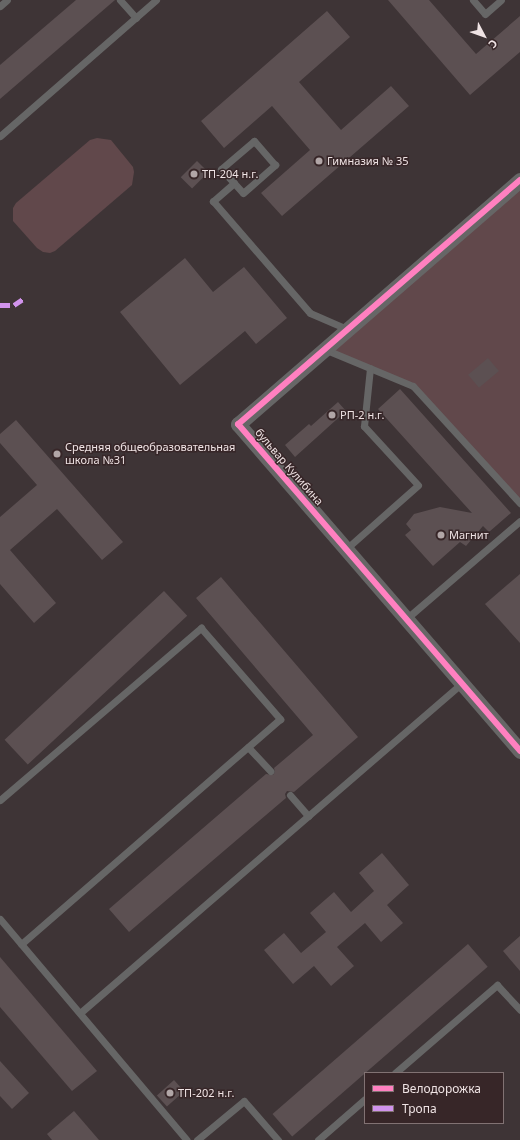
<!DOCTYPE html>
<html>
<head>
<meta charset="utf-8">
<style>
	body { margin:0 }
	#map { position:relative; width:520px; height:1140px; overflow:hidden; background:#3e3436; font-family:"Noto Sans",sans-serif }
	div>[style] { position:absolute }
	.green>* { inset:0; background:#61484b }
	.building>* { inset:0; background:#5c5052; transform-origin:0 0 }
	.lane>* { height:7px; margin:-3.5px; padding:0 3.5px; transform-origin:3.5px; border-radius:3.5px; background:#666 }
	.street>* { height:15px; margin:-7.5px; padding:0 7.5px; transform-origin:7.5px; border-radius:7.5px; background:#666 }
	.quiet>* { height:5px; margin-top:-2.5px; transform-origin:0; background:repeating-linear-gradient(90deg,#d193ec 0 10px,transparent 0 15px) }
	.cycleway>* { height:6px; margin:-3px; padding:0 3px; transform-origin:3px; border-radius:3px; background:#ff80c0 }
	.dots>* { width:11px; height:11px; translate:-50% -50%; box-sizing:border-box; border:2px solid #372628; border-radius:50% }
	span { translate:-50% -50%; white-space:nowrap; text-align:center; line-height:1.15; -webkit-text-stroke:3px #372628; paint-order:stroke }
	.poi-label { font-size:11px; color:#efe3e4 }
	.left { translate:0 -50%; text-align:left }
	.street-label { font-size:11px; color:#efe3e4 }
	.legend { position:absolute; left:364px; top:1072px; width:140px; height:52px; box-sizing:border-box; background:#372628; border:1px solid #817273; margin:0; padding:5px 7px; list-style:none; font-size:12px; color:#efe3e4 }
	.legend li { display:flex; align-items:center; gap:8px; height:20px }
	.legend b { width:20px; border:1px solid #817273 }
	.north { position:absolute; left:464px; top:16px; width:40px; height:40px; -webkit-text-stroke:3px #372628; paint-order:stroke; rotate:131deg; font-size:11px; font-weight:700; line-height:16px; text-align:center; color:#efe3e4 }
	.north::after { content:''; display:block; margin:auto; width:14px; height:18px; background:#efe3e4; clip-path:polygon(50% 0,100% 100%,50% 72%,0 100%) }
</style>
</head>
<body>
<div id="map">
	<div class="green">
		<i style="clip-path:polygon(97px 138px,111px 140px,133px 167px,134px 172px,132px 185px,55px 251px,50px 253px,43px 252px,37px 248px,13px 221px,13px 208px,16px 203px,90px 140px)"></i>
		<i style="clip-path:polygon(520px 183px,520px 501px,413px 384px,327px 349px)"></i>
	</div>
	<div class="building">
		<i style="clip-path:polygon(76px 0,115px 0,0 99px,0 65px)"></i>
		<i style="clip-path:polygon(388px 0,429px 0,476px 54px,520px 16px,520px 52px,470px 95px)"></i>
		<i style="clip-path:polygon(327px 11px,350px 37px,299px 82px,341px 130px,391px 86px,409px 106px,282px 216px,261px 193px,310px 150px,272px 106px,224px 148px,201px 121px)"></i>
		<i style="left:197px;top:161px;width:16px;height:23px;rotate:45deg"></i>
		<i style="clip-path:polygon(185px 258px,213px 292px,244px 267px,287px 318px,256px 344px,245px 331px,180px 385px,120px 312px)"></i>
		<i style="left:488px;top:358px;width:17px;height:26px;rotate:50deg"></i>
		<i style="clip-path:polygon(400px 389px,511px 513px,489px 532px,483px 526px,466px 546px,460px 542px,433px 566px,405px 535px,411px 530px,406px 524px,414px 514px,440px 507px,472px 513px,378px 409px)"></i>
		<i style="clip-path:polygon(338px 402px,346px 411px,295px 457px,285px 445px,309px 424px,311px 426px)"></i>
		<i style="clip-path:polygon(16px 420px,123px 542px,102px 560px,57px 509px,10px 550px,56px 603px,34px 623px,0 584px,0 517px,37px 485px,0 443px,0 434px)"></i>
		<i style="clip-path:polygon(520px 574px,520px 643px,485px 604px)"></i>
		<i style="clip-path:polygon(221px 577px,358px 737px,294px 792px,287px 791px,285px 794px,286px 798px,129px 932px,109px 909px,266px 774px,273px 775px,275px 772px,274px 768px,313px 735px,196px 598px)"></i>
		<i style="left:164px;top:591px;width:34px;height:218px;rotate:47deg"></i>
		<i style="clip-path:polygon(382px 853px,409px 885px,387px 905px,403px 923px,381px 942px,365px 923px,337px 947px,354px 966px,331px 986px,314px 966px,293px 984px,264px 950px,284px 933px,301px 953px,326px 932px,310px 913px,334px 892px,351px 912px,374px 891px,359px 873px)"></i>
		<i style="clip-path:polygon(520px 936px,520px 971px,503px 951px)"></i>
		<i style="left:468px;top:944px;width:30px;height:259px;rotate:49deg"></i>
		<i style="clip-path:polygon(0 957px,97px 1071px,72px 1091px,0 1007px)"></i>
		<i style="clip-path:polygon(0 1061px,29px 1093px,12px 1109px,0 1096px)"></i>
		<i style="left:174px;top:1080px;width:15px;height:23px;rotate:48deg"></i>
		<i style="clip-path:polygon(74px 1111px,99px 1140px,52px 1140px,47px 1134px)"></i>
	</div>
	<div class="lane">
		<i style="left:120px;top:0;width:24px;rotate:48deg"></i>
		<i style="left:473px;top:0;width:18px;rotate:49deg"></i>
		<i style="left:485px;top:14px;width:21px;rotate:-41deg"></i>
		<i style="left:0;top:6px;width:9px;rotate:-41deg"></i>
		<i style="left:0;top:136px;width:207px;rotate:-41.1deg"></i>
		<i style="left:234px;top:183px;width:13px;rotate:48deg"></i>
		<i style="left:243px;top:193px;width:43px;rotate:-41.2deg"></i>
		<i style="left:275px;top:165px;width:32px;rotate:-131deg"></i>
		<i style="left:254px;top:141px;width:43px;rotate:139.7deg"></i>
		<i style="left:221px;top:169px;width:19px;rotate:47deg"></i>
		<i style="left:234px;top:183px;width:28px;rotate:139deg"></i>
		<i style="left:213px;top:201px;width:148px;rotate:49.1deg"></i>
		<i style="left:310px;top:313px;width:40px;rotate:23.4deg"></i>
		<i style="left:324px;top:349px;width:96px;rotate:22.6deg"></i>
		<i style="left:413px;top:386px;width:159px;rotate:47.6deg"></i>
		<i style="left:346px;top:549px;width:96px;rotate:-41.6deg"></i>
		<i style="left:418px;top:485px;width:80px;rotate:-132.5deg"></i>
		<i style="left:364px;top:426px;width:58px;rotate:-84.1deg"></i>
		<i style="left:406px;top:619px;width:150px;rotate:-40.7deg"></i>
		<i style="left:248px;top:747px;width:33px;rotate:47deg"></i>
		<i style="left:290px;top:795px;width:28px;rotate:49deg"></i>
		<i style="left:0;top:800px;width:265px;rotate:-40.6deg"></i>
		<i style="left:201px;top:628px;width:121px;rotate:49deg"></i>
		<i style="left:280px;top:719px;width:343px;rotate:139deg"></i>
		<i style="left:0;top:919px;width:289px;rotate:49.8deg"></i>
		<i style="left:80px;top:1013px;width:505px;rotate:-40.82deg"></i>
		<i style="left:395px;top:1073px;width:135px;rotate:-40.8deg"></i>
		<i style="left:497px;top:985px;width:34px;rotate:47deg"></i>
		<i style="left:197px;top:1140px;width:61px;rotate:-39.7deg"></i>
		<i style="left:244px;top:1101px;width:52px;rotate:48.9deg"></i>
		<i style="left:318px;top:1140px;width:62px;rotate:-41.1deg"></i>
	</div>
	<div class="street">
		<i style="left:520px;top:180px;width:373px;rotate:139.1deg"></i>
		<i style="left:238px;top:424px;width:432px;rotate:49.2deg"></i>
	</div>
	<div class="quiet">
		<i style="left:0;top:305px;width:14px"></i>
		<i style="left:14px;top:305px;width:11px;rotate:-34deg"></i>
	</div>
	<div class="cycleway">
		<i style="left:520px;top:180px;width:373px;rotate:139.1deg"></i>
		<i style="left:238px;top:424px;width:432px;rotate:49.2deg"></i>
	</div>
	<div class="dots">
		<i style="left:319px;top:161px;background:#b1a6a7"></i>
		<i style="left:194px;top:174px;background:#b1a6a7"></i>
		<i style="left:332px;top:415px;background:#b1a6a7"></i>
		<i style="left:57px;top:454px;background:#b1a6a7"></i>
		<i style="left:441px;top:535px;background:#b1a6a7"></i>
		<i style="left:170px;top:1093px;background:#b1a6a7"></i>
	</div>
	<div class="poi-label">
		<span class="left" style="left:327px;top:161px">Гимназия № 35</span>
		<span class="left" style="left:202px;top:174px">ТП-204 н.г.</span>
		<span class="left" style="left:340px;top:415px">РП-2 н.г.</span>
		<span class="left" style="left:65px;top:454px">Средняя общеобразовательная<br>школа №31</span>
		<span class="left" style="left:449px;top:535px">Магнит</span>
		<span class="left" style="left:178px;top:1093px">ТП-202 н.г.</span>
	</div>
	<div class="street-label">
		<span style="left:289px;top:467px;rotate:49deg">бульвар Кулибина</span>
	</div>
	<ul class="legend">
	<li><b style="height:5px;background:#ff80c0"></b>Велодорожка</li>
	<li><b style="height:5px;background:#d193ec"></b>Тропа</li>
	</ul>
	<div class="north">С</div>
</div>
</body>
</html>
